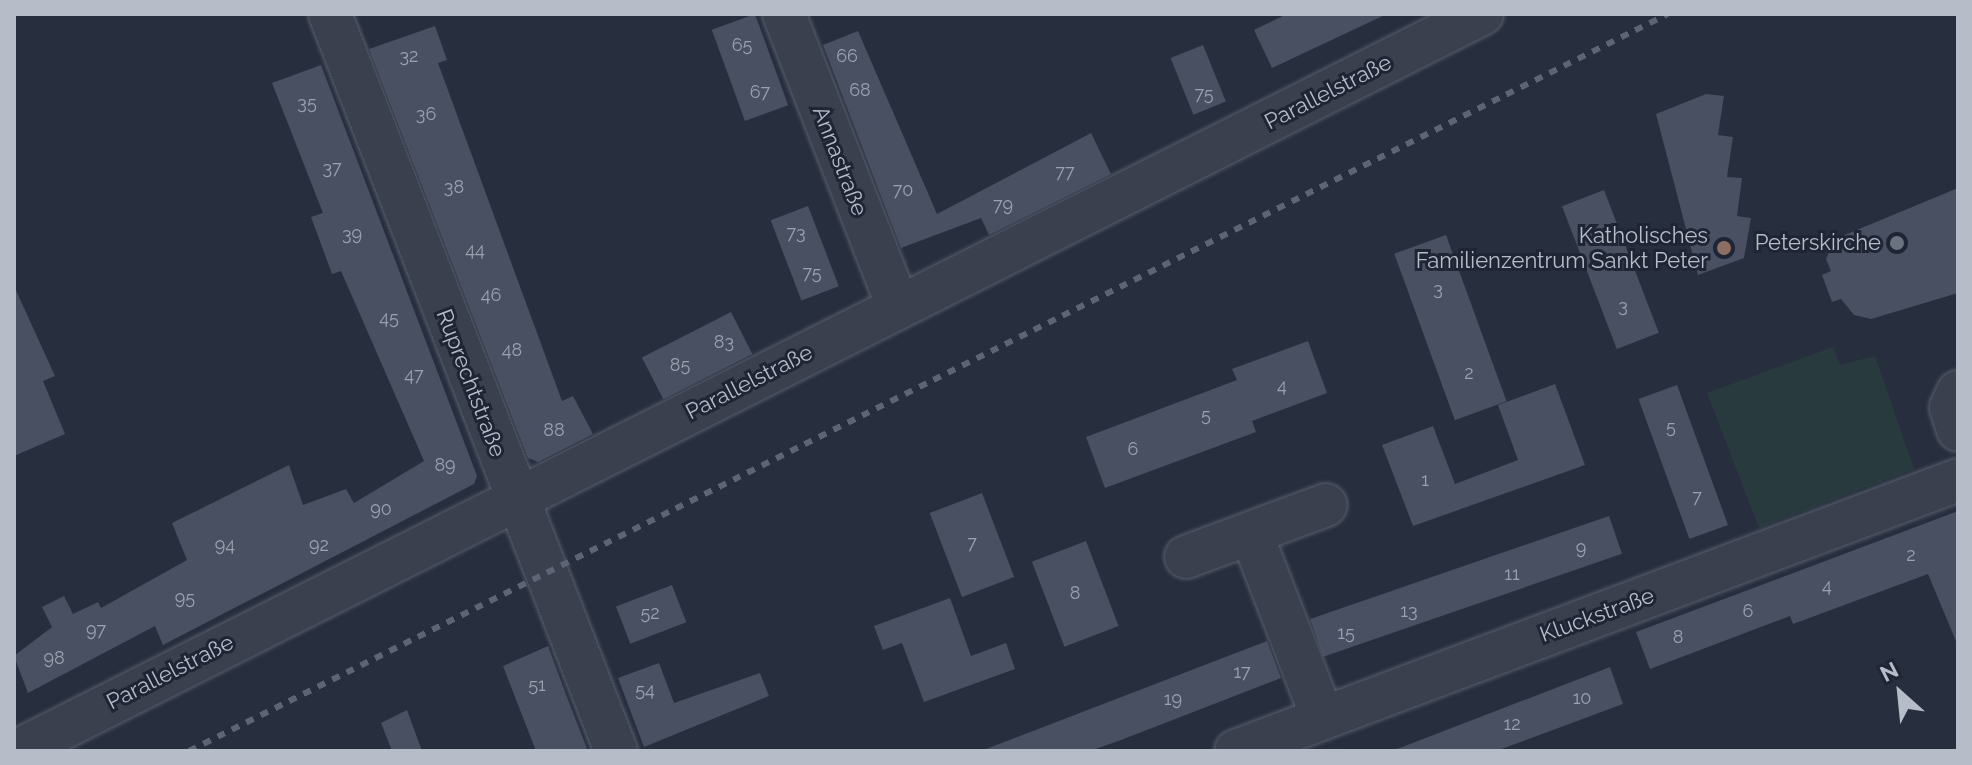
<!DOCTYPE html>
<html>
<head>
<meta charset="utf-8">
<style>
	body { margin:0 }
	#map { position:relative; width:1972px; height:765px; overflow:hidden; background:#272e3e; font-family:Raleway,sans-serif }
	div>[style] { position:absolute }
	.green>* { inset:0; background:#293a3f }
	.building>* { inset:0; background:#485062; transform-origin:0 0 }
	.roads { filter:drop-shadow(0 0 2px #585e6c) drop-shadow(0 0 2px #585e6c) }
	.minor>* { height:42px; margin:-21px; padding:0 21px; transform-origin:21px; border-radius:21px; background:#3b404e }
	.rail>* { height:6px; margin-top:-3px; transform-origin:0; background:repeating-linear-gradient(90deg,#5d6475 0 8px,transparent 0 16px) }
	.dots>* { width:22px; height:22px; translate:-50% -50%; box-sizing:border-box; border:4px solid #1f2534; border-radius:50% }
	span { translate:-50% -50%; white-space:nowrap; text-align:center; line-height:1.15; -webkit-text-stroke:6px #1f2534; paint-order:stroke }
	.number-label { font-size:18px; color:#9ba1af }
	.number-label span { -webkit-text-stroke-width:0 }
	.street-label { font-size:22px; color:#b7bcc9 }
	.poi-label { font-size:22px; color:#b7bcc9 }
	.right { translate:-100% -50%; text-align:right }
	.frame { position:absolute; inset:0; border:16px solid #b7bcc9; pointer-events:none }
	.north { position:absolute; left:1860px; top:653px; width:80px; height:80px; -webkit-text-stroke:6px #1f2534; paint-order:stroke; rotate:333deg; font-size:22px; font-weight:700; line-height:32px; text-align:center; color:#b7bcc9 }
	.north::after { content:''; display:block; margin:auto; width:28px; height:36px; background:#b7bcc9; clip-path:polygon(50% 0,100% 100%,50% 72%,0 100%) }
</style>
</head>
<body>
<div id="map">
	<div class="green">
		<i style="clip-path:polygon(1833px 347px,1840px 365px,1875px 356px,1914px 469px,1759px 528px,1707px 393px)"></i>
	</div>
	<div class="building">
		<i style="left:755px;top:14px;width:97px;height:46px;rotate:70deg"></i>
		<i style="clip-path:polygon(1287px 14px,1387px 14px,1272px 68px,1254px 30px)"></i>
		<i style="clip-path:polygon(435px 26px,447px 60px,438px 63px,562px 401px,573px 396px,593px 434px,538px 462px,528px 458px,369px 49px)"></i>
		<i style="clip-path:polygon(858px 31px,937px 214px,1091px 133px,1111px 174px,989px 235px,981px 218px,901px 248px,823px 45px)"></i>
		<i style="left:1203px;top:45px;width:61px;height:35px;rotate:68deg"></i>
		<i style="clip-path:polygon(321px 65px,477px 476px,474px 484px,163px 645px,155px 626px,28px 693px,14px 656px,52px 627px,42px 607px,64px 596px,73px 614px,98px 602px,101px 608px,187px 560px,172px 523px,289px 465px,303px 505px,346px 489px,354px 503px,424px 461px,341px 271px,332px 274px,311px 217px,323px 213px,272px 83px)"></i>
		<i style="clip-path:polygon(1706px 94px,1724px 96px,1718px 135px,1733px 137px,1727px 177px,1742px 178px,1737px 216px,1751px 218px,1744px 258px,1698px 275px,1656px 114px)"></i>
		<i style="clip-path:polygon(1958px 188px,1958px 293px,1871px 319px,1854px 315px,1841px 299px,1832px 302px,1822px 275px,1831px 271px,1826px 259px,1835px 239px)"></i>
		<i style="left:1604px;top:190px;width:153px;height:45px;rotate:69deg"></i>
		<i style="left:808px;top:206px;width:86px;height:40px;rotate:69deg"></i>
		<i style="left:1446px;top:235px;width:177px;height:55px;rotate:70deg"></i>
		<i style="clip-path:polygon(14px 286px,55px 376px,43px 381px,65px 434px,14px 456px)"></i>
		<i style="left:731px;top:312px;width:47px;height:100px;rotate:63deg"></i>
		<i style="clip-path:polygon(1308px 341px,1327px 393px,1252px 421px,1256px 432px,1105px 488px,1086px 437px,1237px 380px,1232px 369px)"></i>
		<i style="clip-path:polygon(1555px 384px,1585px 465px,1413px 526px,1382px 445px,1433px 426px,1455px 484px,1518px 460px,1498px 405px)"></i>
		<i style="left:1677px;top:385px;width:149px;height:41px;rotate:70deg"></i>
		<i style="left:982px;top:493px;width:90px;height:56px;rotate:69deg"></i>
		<i style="clip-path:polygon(1958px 511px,1958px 646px,1928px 574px,1793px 624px,1790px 616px,1650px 669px,1636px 632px)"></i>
		<i style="left:1609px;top:516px;width:40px;height:316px;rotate:71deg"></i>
		<i style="left:1086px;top:541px;width:91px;height:58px;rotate:69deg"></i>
		<i style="left:672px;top:585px;width:40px;height:60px;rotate:69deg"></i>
		<i style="clip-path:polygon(950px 598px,971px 656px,1006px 643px,1015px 669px,924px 702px,902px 643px,883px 650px,874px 626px)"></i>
		<i style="clip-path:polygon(1267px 641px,1281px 678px,1121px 740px,1090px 751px,981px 751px)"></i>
		<i style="clip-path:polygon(548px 646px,570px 705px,588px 751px,536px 751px,503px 666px)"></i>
		<i style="clip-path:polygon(659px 663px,674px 703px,760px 673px,769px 696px,644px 747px,618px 678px)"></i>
		<i style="clip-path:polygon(1610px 667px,1623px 704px,1496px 751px,1392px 751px)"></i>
		<i style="clip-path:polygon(407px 710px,422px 751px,392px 751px,381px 723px)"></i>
	</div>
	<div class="roads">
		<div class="minor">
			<i style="left:330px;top:14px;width:791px;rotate:68.79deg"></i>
			<i style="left:784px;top:14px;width:314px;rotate:68.7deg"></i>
			<i style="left:1958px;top:392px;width:17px;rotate:114deg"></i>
			<i style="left:1951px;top:408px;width:23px;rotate:72deg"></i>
			<i style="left:1251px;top:533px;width:199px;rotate:68.8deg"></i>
			<i style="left:1186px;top:557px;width:149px;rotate:-20.4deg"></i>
			<i style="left:17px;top:751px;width:1640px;rotate:-26.71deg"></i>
			<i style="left:1236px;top:751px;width:771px;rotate:-20.57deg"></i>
		</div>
	</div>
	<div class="rail">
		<i style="left:189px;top:751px;width:1652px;rotate:-26.49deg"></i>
	</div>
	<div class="dots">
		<i style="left:1897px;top:243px;background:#6b7280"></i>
		<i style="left:1724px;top:248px;background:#8d6e63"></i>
	</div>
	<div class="number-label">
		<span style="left:742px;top:45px">65</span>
		<span style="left:409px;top:56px">32</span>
		<span style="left:847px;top:56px">66</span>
		<span style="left:860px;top:90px">68</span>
		<span style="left:760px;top:92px">67</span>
		<span style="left:1204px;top:94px">75</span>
		<span style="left:307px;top:103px">35</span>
		<span style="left:426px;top:114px">36</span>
		<span style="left:332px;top:168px">37</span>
		<span style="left:1065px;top:172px">77</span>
		<span style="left:454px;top:187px">38</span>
		<span style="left:903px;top:190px">70</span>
		<span style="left:1003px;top:205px">79</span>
		<span style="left:796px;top:233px">73</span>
		<span style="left:352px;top:234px">39</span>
		<span style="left:475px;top:250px">44</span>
		<span style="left:812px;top:273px">75</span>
		<span style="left:1438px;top:289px">3</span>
		<span style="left:491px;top:295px">46</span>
		<span style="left:1623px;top:306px">3</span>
		<span style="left:389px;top:318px">45</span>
		<span style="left:724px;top:342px">83</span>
		<span style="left:512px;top:350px">48</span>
		<span style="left:680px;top:365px">85</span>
		<span style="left:1469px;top:373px">2</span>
		<span style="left:414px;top:375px">47</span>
		<span style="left:1282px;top:386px">4</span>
		<span style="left:1206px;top:415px">5</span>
		<span style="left:1671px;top:427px">5</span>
		<span style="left:554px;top:430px">88</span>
		<span style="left:1133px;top:449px">6</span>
		<span style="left:445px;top:465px">89</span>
		<span style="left:1425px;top:480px">1</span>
		<span style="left:1697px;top:497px">7</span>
		<span style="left:381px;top:509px">90</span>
		<span style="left:972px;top:543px">7</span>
		<span style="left:225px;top:545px">94</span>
		<span style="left:319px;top:545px">92</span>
		<span style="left:1581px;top:548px">9</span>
		<span style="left:1911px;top:555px">2</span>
		<span style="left:1512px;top:574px">11</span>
		<span style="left:1827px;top:586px">4</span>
		<span style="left:1075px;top:593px">8</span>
		<span style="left:185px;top:598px">95</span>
		<span style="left:1409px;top:611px">13</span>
		<span style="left:1748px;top:611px">6</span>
		<span style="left:650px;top:613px">52</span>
		<span style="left:96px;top:630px">97</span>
		<span style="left:1346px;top:633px">15</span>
		<span style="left:1678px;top:637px">8</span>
		<span style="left:54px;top:658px">98</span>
		<span style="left:1242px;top:672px">17</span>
		<span style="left:537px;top:685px">51</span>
		<span style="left:645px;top:690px">54</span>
		<span style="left:1582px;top:698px">10</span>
		<span style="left:1173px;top:699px">19</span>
		<span style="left:1512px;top:724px">12</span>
	</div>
	<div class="street-label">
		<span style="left:1328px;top:92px;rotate:-27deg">Parallelstraße</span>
		<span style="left:840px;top:161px;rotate:69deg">Annastraße</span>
		<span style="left:749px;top:382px;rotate:-27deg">Parallelstraße</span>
		<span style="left:471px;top:383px;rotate:69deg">Ruprechtstraße</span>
		<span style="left:1597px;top:615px;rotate:-20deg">Kluckstraße</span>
		<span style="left:170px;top:672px;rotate:-27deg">Parallelstraße</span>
	</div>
	<div class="poi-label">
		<span class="right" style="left:1708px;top:248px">Katholisches<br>Familienzentrum Sankt Peter</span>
		<span class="right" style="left:1881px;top:243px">Peterskirche</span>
	</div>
	<div class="frame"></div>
	<div class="north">N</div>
</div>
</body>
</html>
